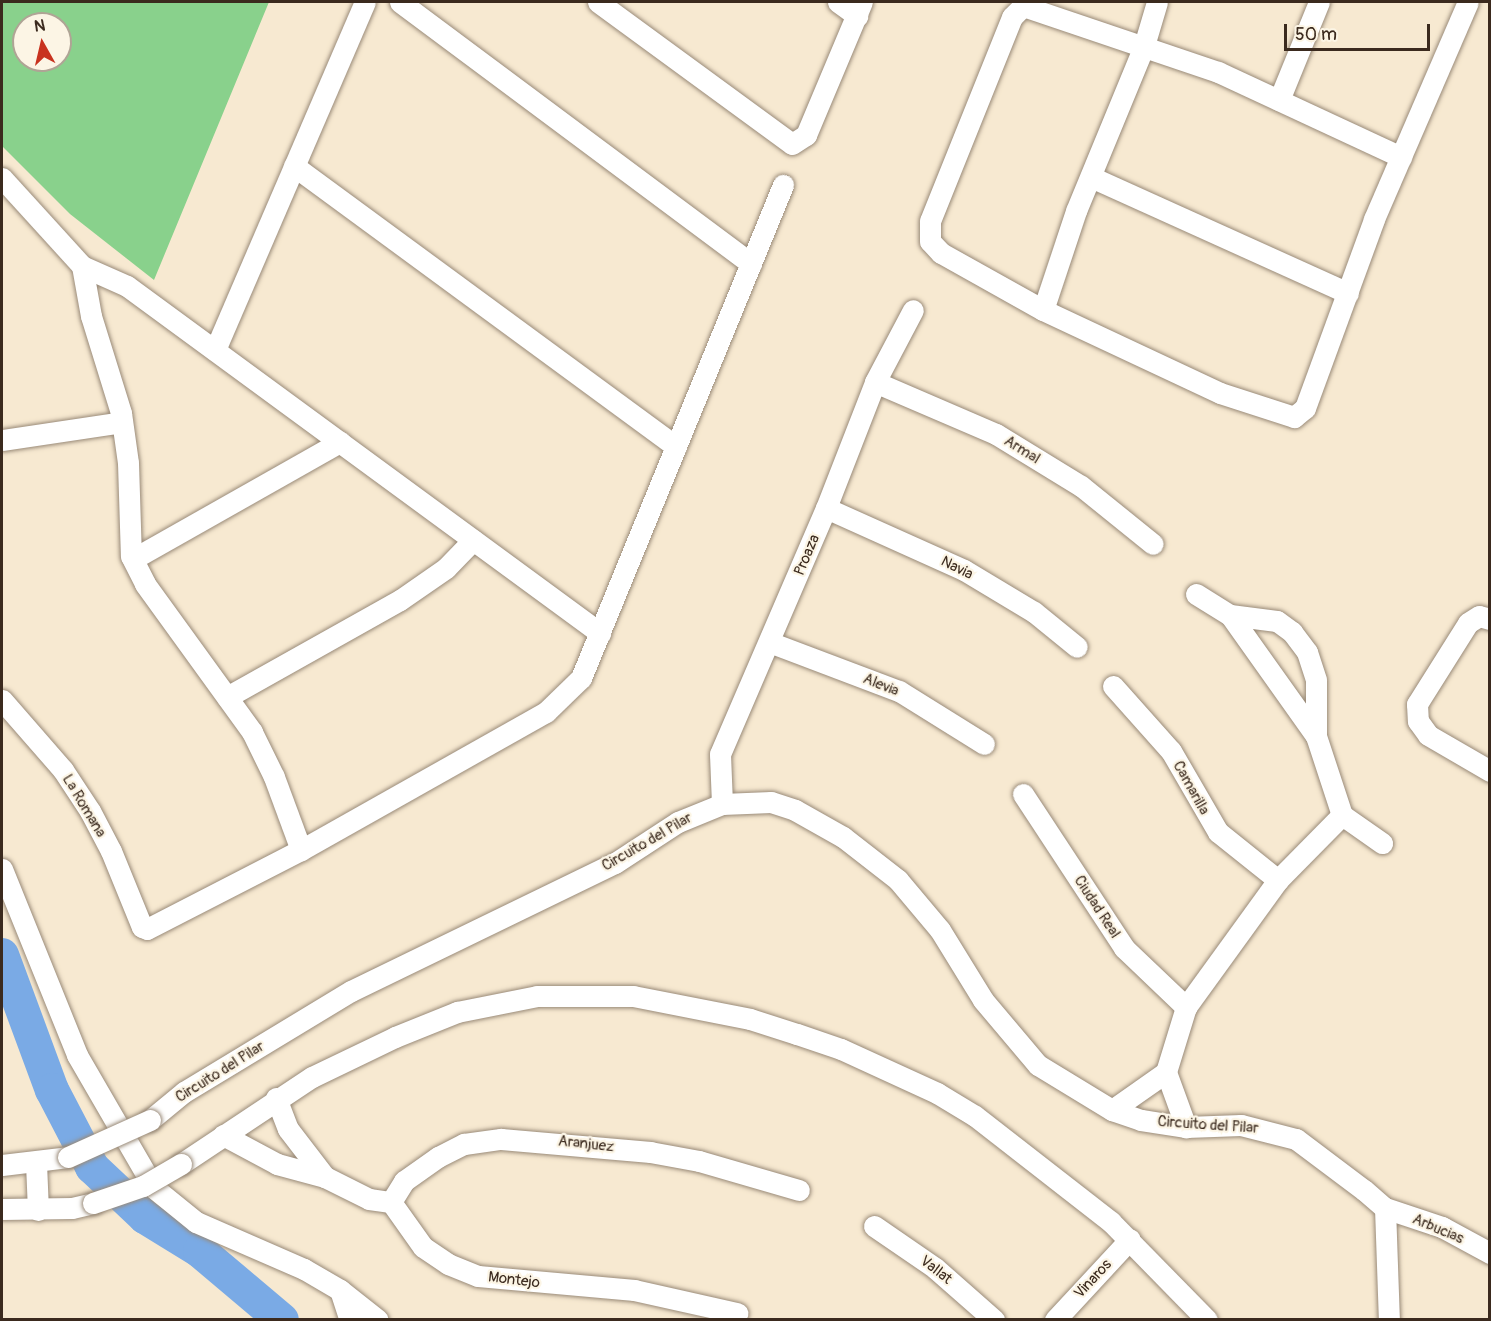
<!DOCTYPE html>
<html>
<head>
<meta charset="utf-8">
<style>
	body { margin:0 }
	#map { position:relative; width:1491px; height:1321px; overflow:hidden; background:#f7e9d1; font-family:Pangolin,sans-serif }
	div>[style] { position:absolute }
	.green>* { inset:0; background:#89d18c }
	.river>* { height:34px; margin:-17px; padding:0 17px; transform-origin:17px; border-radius:17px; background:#7aaae5 }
	.roads { filter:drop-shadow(0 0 2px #998a78) drop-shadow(0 0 2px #998a78) }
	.minor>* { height:21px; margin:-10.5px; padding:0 10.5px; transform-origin:10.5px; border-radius:10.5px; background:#fff }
	.bridges { filter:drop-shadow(0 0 2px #998a78) drop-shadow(0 0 2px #998a78) }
	.minor-bridge>* { height:21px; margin:-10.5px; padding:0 10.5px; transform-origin:10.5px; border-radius:10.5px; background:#fff }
	span { translate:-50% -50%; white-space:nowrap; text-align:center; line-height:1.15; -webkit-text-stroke:4.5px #fcf5e5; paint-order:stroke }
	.street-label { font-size:15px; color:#3b2a1e }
	.frame { position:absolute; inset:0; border:3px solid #3b2a1e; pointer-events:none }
	.north { position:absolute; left:12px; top:12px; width:60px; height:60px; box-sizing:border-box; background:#fcf5e5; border:2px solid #afa495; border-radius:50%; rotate:352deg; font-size:16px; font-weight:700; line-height:24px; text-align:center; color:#3b2a1e }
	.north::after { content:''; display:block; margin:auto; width:21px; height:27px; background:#c8321e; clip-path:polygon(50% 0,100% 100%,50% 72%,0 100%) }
	.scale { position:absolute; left:1284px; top:24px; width:146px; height:27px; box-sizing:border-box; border:3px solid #3b2a1e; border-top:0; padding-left:8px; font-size:18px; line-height:21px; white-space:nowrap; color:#3b2a1e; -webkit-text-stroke:4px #fcf5e5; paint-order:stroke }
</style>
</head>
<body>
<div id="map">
	<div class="green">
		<i style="clip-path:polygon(evenodd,2px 2px,269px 2px,154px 280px,70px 214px,2px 146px,2px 2px,24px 24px,60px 24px,60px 60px,24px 60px,24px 24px)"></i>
	</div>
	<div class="river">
		<i style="left:2px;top:955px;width:144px;rotate:69.7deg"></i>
		<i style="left:52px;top:1090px;width:87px;rotate:62.5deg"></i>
		<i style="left:92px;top:1167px;width:73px;rotate:43.3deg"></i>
		<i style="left:145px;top:1217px;width:65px;rotate:31.7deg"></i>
		<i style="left:200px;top:1251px;width:107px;rotate:40.1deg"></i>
	</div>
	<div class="roads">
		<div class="minor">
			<i style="left:400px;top:2px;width:438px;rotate:36.7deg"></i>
			<i style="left:598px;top:2px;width:240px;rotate:36.2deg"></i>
			<i style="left:792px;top:144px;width:17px;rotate:-33deg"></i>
			<i style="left:806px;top:135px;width:144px;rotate:-67.2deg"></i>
			<i style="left:838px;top:2px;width:24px;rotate:36deg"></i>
			<i style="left:1157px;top:2px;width:46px;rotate:106.5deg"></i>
			<i style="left:1144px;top:46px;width:178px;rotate:112.4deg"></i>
			<i style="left:1076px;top:211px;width:104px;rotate:108.4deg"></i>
			<i style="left:1043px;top:310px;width:195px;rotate:25.1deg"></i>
			<i style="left:1220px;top:393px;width:78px;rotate:18deg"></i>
			<i style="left:1294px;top:417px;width:14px;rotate:-39deg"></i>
			<i style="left:1305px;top:408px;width:201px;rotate:-69.9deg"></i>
			<i style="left:1374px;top:219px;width:236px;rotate:-66.6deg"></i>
			<i style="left:1279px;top:100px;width:106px;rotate:-67.8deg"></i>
			<i style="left:294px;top:166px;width:474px;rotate:36.3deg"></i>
			<i style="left:1091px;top:177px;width:282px;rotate:24.3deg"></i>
			<i style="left:2px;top:178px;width:119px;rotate:47.7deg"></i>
			<i style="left:82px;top:266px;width:51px;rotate:79.8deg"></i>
			<i style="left:91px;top:316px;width:102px;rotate:72.8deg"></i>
			<i style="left:121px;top:413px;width:50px;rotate:82deg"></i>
			<i style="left:128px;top:463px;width:93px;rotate:88.2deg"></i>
			<i style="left:131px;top:556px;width:31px;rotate:63deg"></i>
			<i style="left:145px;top:584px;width:183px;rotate:54.1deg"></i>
			<i style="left:252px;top:732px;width:50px;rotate:63.9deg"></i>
			<i style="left:274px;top:777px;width:78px;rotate:69.7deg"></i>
			<i style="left:82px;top:266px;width:49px;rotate:24deg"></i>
			<i style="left:127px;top:286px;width:587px;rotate:36.26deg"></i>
			<i style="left:1043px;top:310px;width:117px;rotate:-150.8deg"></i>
			<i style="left:941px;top:253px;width:16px;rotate:-133deg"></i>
			<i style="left:930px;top:241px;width:20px;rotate:-90deg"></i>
			<i style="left:930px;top:221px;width:220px;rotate:-68.1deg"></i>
			<i style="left:1012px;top:17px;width:16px;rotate:-45deg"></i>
			<i style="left:1023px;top:6px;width:206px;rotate:18.7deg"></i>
			<i style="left:1218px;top:72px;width:202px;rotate:24.9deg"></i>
			<i style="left:215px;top:350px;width:379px;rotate:-66.7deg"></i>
			<i style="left:875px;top:382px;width:132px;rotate:23.3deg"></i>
			<i style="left:996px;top:434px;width:100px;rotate:31.5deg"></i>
			<i style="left:1081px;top:486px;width:92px;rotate:38.9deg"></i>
			<i style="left:2px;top:440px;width:121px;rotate:-8.5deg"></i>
			<i style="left:826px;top:508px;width:151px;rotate:24.2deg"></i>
			<i style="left:964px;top:570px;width:82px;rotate:31deg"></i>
			<i style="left:1034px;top:612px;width:55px;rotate:39.1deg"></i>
			<i style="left:133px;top:559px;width:238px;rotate:-29.5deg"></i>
			<i style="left:1196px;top:594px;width:40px;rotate:32deg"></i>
			<i style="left:1230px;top:615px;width:148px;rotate:54.6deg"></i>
			<i style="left:1316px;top:736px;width:83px;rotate:71.8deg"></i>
			<i style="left:1342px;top:815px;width:49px;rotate:35deg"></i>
			<i style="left:1230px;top:615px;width:47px;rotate:7.3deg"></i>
			<i style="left:1277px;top:621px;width:19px;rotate:36deg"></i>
			<i style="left:1292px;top:632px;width:25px;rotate:53deg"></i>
			<i style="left:1307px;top:652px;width:29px;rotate:72deg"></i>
			<i style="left:1316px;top:680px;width:56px;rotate:90deg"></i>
			<i style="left:1490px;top:619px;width:11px;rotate:-165deg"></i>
			<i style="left:1479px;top:616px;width:13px;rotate:148deg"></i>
			<i style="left:1468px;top:623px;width:96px;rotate:122.2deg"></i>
			<i style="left:1417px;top:704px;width:17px;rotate:87deg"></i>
			<i style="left:1418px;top:721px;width:17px;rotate:54deg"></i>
			<i style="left:1428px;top:735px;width:72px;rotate:30.1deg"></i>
			<i style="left:769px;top:642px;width:139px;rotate:20.7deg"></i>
			<i style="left:899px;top:691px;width:100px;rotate:31.9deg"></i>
			<i style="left:1113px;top:686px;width:87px;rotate:48.3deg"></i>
			<i style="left:1171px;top:751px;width:94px;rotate:59.9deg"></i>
			<i style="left:1218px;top:832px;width:77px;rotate:38.7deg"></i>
			<i style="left:227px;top:697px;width:198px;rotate:-29.3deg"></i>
			<i style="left:400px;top:600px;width:56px;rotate:-34.8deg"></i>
			<i style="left:446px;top:568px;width:39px;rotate:-46deg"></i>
			<i style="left:2px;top:700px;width:93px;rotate:48.9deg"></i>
			<i style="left:63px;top:770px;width:49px;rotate:56.6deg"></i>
			<i style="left:90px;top:811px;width:45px;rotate:62.3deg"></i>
			<i style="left:111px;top:851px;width:82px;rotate:67.8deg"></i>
			<i style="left:142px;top:927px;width:5px;rotate:22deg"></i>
			<i style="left:147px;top:929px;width:173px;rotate:-27.2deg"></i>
			<i style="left:301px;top:850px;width:281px;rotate:-29.4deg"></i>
			<i style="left:546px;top:712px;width:49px;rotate:-44.2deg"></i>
			<i style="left:581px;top:678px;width:533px;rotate:-67.72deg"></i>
			<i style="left:1023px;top:794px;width:184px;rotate:56.7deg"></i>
			<i style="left:1124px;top:948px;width:86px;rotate:43.6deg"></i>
			<i style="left:722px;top:804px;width:50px;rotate:-92.3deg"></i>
			<i style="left:720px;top:754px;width:268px;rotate:-66.7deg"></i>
			<i style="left:826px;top:508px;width:135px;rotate:-68.7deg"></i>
			<i style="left:875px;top:382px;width:81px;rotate:-62.2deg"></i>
			<i style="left:2px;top:869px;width:201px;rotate:68deg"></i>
			<i style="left:77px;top:1055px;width:154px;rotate:59.9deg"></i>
			<i style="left:154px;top:1188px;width:54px;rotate:39deg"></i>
			<i style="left:196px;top:1222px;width:118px;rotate:23.5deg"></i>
			<i style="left:304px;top:1269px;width:42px;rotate:30.3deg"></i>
			<i style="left:340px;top:1290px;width:48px;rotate:38.3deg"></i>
			<i style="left:1166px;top:1072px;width:59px;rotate:70deg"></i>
			<i style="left:276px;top:1098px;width:33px;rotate:69deg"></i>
			<i style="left:288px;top:1129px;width:61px;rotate:52.4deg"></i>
			<i style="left:1112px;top:1110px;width:66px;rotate:-35.1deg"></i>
			<i style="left:1166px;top:1072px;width:68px;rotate:-72.9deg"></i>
			<i style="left:1186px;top:1007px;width:157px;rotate:-54.1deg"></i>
			<i style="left:1278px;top:880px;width:91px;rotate:-45.4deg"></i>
			<i style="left:150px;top:1120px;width:44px;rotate:-39.5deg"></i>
			<i style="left:184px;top:1092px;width:195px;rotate:-31.2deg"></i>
			<i style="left:351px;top:991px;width:293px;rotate:-25.9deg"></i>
			<i style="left:615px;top:863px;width:75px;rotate:-33.1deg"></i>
			<i style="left:678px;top:822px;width:48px;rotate:-22.2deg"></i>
			<i style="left:722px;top:804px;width:49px;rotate:-2.3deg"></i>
			<i style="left:771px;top:802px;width:25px;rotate:18deg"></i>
			<i style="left:795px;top:810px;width:55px;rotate:29.4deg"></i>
			<i style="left:843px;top:837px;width:70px;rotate:38deg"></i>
			<i style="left:898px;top:880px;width:65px;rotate:50deg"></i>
			<i style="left:940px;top:930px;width:82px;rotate:58.4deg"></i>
			<i style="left:983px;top:1000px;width:85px;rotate:49.8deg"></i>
			<i style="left:1038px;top:1065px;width:87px;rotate:31.3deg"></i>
			<i style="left:1112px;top:1110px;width:31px;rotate:19deg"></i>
			<i style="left:1141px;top:1120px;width:46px;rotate:8.8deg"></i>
			<i style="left:1186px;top:1127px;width:55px;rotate:-2.1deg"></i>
			<i style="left:1241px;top:1125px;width:57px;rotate:14.3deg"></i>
			<i style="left:1296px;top:1139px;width:85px;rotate:36.9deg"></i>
			<i style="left:1364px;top:1190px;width:28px;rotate:41deg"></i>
			<i style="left:1385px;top:1208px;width:112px;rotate:88deg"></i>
			<i style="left:223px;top:1135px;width:61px;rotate:28.2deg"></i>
			<i style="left:277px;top:1164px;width:50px;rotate:15.2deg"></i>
			<i style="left:325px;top:1177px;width:49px;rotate:26.6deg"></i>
			<i style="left:369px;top:1199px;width:22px;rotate:8deg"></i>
			<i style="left:391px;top:1202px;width:55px;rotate:54.6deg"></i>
			<i style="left:423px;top:1247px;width:30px;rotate:34deg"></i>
			<i style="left:448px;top:1264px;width:32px;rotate:22deg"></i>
			<i style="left:478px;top:1276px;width:157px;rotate:5.1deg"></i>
			<i style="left:634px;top:1290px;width:106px;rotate:12.6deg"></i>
			<i style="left:36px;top:1163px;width:47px;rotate:87.6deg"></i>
			<i style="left:181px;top:1164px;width:157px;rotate:-33.6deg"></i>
			<i style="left:312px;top:1077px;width:92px;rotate:-25.7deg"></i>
			<i style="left:395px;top:1037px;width:67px;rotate:-22deg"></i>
			<i style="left:457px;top:1012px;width:82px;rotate:-11.3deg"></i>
			<i style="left:537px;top:996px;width:96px"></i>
			<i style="left:633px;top:996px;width:119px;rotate:11.1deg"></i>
			<i style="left:750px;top:1019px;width:49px;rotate:17.7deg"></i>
			<i style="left:797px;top:1034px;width:46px;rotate:18.8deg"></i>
			<i style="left:841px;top:1049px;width:106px;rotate:24.6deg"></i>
			<i style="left:937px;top:1093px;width:44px;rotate:31.2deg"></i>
			<i style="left:975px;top:1116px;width:172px;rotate:37.9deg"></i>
			<i style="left:1111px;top:1222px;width:137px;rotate:45.6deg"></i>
			<i style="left:2px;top:1165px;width:66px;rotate:-6.9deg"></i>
			<i style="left:391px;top:1202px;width:25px;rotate:-58deg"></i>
			<i style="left:404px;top:1181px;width:42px;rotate:-35.2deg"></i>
			<i style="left:438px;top:1157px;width:29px;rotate:-27deg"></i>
			<i style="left:464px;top:1144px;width:37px;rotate:-8deg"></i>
			<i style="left:501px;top:1139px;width:150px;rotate:5deg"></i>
			<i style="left:650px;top:1152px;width:50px;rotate:10.4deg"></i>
			<i style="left:699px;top:1161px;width:104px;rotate:16.2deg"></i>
			<i style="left:1385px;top:1208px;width:60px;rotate:18.4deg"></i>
			<i style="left:1442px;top:1227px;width:55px;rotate:28.4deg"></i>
			<i style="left:2px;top:1209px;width:70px;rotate:-0.8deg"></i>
			<i style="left:72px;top:1208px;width:22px;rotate:-13deg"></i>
			<i style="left:874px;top:1226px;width:74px;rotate:34.5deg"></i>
			<i style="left:935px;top:1268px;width:79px;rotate:41.4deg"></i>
			<i style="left:340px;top:1290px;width:32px;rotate:72deg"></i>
			<i style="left:1055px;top:1320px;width:110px;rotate:-47.2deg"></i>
		</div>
	</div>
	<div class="bridges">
		<div class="minor-bridge">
			<i style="left:68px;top:1157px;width:90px;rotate:-24.3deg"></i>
			<i style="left:93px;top:1203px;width:53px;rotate:-18.8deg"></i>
			<i style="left:143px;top:1186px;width:44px;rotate:-30.1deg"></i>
		</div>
	</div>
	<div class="street-label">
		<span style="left:1022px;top:450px;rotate:32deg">Armal</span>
		<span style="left:807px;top:555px;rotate:-67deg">Proaza</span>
		<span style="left:957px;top:568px;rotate:27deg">Navia</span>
		<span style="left:881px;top:685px;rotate:22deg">Alevia</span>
		<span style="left:1191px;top:788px;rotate:61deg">Camarilla</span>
		<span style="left:84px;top:806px;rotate:59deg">La Romana</span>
		<span style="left:647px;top:842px;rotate:-30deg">Circuito del Pilar</span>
		<span style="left:1097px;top:907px;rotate:57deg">Ciudad Real</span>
		<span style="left:220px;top:1072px;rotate:-32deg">Circuito del Pilar</span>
		<span style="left:1208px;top:1125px;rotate:4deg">Circuito del Pilar</span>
		<span style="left:586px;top:1144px;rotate:6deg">Aranjuez</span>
		<span style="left:1438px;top:1229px;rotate:23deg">Arbucias</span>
		<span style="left:936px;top:1270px;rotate:38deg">Vallat</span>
		<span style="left:1093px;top:1279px;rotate:-47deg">Vinaros</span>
		<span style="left:514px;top:1280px;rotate:7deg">Montejo</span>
	</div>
	<div class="frame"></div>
	<div class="north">N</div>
	<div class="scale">50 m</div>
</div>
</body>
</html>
